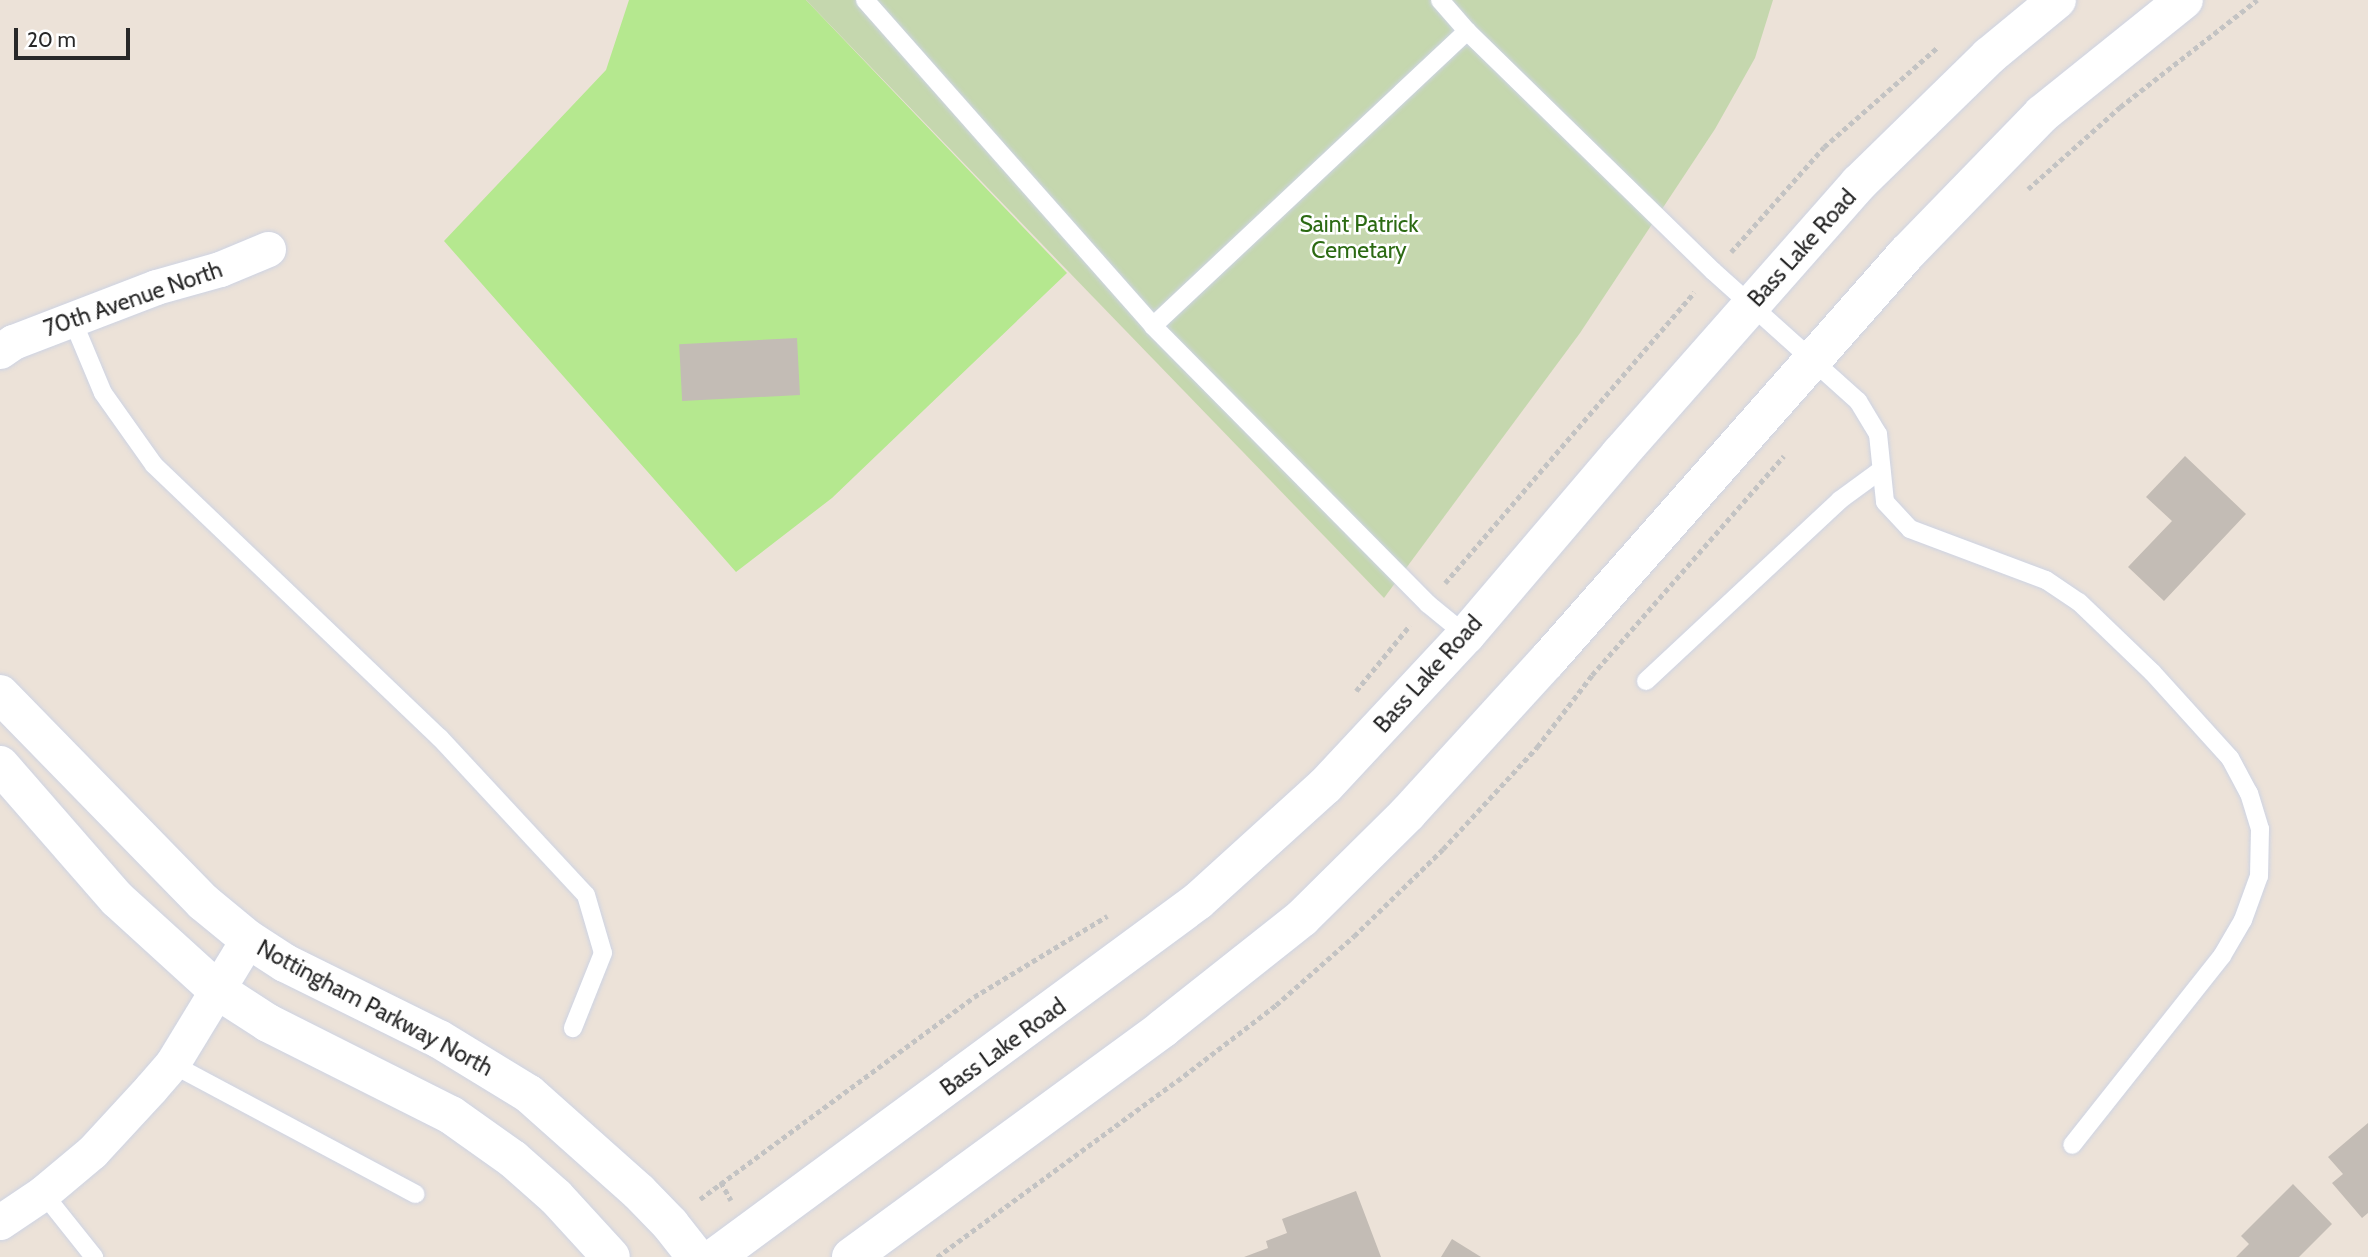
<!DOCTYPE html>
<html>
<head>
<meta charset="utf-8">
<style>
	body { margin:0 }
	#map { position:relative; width:2368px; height:1257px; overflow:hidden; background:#ece2d8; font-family:Cabin,sans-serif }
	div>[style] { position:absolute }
	.green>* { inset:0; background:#b5e88f }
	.cemetery>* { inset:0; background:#c5d7ae }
	.building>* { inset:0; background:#c3bcb5; transform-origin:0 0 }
	.path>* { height:4.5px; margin-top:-2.25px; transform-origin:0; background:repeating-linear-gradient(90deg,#c3c3c3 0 5px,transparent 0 8.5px) }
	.roads { filter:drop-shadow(0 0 2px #cdd3e3) drop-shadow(0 0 2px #cdd3e3) }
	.lane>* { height:18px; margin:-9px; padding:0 9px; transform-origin:9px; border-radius:9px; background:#fff }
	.street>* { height:35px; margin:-17.5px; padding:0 17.5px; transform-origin:17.5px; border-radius:17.5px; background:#fff }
	.secondary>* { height:38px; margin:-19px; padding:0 19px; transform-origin:19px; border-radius:19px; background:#fff }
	span { translate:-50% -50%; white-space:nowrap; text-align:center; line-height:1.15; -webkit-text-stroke:5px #fff; paint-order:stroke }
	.park-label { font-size:23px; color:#2c6a13 }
	.street-label { font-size:23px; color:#282828 }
	.scale { position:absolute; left:14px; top:28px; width:116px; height:32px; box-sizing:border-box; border:4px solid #282828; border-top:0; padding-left:9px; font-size:21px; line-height:24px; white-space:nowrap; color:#282828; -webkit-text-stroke:5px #fff; paint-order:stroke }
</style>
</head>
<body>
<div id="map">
	<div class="green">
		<i style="clip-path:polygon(629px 0,806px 0,1067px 273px,832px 498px,736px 572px,444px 241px,606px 70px)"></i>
	</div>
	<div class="cemetery">
		<i style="clip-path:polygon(806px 0,1773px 0,1755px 58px,1715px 129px,1580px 333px,1384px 598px)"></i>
	</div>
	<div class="building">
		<i style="left:797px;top:338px;width:57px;height:118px;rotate:87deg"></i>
		<i style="clip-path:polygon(2185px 456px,2246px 514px,2164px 601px,2128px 567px,2172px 521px,2146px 497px)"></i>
		<i style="clip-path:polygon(2368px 1123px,2368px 1213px,2362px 1218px,2332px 1183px,2343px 1174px,2328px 1157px)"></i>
		<i style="clip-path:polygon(2293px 1184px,2332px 1224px,2299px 1257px,2236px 1257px,2249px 1244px,2241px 1236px)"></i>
		<i style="clip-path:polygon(1356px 1191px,1381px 1257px,1244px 1257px,1268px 1248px,1266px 1241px,1287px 1233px,1282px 1219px)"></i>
		<i style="clip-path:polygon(1452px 1239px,1481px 1257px,1441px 1257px)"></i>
	</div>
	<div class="path">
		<i style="left:2028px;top:189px;width:123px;rotate:-41.7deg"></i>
		<i style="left:2120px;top:107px;width:174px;rotate:-38deg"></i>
		<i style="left:1731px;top:252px;width:140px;rotate:-48.5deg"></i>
		<i style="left:1824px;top:147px;width:152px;rotate:-41.3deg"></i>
		<i style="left:1445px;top:583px;width:383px;rotate:-49.4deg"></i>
		<i style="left:1356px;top:691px;width:85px;rotate:-50.7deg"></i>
		<i style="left:721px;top:1182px;width:21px;rotate:61deg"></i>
		<i style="left:700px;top:1199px;width:340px;rotate:-36.4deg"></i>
		<i style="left:974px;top:997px;width:156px;rotate:-31.3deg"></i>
		<i style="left:937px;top:1257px;width:298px;rotate:-36.3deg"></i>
		<i style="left:1177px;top:1081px;width:125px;rotate:-37.5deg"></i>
		<i style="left:1276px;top:1005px;width:104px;rotate:-41.5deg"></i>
		<i style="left:1354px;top:936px;width:124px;rotate:-44.3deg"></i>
		<i style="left:1443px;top:849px;width:139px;rotate:-47.3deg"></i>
		<i style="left:1537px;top:747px;width:91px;rotate:-52.6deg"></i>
		<i style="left:1592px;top:675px;width:291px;rotate:-48.8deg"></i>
	</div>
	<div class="roads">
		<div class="lane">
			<i style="left:865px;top:0;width:435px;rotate:48.5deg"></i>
			<i style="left:1153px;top:326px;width:391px;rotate:45.3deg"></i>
			<i style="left:1428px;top:604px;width:49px;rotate:39.2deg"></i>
			<i style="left:1440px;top:0;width:41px;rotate:48.9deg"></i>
			<i style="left:1467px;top:31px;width:344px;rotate:44.3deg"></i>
			<i style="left:1713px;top:271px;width:195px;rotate:41.9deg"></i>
			<i style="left:1858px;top:401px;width:39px;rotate:59deg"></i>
			<i style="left:1878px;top:434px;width:68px;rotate:84.1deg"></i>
			<i style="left:1885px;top:502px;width:37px;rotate:47deg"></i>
			<i style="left:1910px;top:529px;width:145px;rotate:20.6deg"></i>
			<i style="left:2046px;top:580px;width:40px;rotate:34deg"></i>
			<i style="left:2079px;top:602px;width:101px;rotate:43.8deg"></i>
			<i style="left:2152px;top:672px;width:116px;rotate:47.8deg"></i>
			<i style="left:2230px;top:758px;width:40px;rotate:62deg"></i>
			<i style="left:2249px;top:793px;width:38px;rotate:73deg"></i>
			<i style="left:2260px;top:829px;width:47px;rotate:91.2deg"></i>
			<i style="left:2259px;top:876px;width:47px;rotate:110deg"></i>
			<i style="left:2243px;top:920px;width:42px;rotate:120.3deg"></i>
			<i style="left:2222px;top:956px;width:241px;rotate:128.4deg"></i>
			<i style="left:72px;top:319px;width:80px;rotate:67.3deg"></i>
			<i style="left:103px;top:393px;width:88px;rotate:54.7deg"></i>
			<i style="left:154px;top:465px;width:395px;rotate:43.7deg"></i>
			<i style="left:440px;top:738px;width:214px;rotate:47.1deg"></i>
			<i style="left:586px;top:895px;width:60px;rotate:73.7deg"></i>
			<i style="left:603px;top:953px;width:81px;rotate:111.8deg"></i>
			<i style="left:1153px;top:326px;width:431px;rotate:-43.2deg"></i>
			<i style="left:1646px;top:681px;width:265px;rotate:-43deg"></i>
			<i style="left:1840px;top:500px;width:51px;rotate:-36.2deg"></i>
			<i style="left:172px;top:1064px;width:276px;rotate:28.1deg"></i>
			<i style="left:43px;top:1193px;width:82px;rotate:51.4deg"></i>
		</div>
		<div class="street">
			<i style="left:0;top:351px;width:16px;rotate:-35deg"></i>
			<i style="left:13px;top:342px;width:153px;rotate:-21deg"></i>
			<i style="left:156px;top:287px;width:66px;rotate:-15.7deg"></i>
			<i style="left:220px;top:269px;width:52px;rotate:-22.6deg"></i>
			<i style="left:0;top:1222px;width:52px;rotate:-34deg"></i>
			<i style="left:43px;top:1193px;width:64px;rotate:-39.9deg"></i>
			<i style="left:92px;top:1152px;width:87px;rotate:-47.3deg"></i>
			<i style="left:151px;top:1088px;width:32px;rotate:-49deg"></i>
			<i style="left:172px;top:1064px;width:146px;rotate:-58.7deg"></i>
		</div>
		<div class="secondary">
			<i style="left:0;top:694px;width:291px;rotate:45.7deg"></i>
			<i style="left:203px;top:902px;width:58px;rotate:39.4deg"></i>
			<i style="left:248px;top:939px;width:44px;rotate:33deg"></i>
			<i style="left:285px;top:963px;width:172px;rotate:26.3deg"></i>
			<i style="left:439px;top:1039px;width:105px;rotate:31.4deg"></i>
			<i style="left:529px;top:1094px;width:147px;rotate:41.7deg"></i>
			<i style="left:639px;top:1192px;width:45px;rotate:45.9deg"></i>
			<i style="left:670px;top:1224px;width:42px;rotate:51.8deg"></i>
			<i style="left:0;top:765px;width:178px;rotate:48.9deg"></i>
			<i style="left:117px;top:899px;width:135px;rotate:42.3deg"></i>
			<i style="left:217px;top:990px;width:61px;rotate:32.9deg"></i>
			<i style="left:268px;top:1023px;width:205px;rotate:26.7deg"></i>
			<i style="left:451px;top:1115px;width:76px;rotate:35.4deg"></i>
			<i style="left:513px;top:1159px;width:57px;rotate:41.5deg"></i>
			<i style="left:556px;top:1197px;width:81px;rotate:47.5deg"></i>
			<i style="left:715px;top:1257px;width:600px;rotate:-36.39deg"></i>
			<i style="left:1198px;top:901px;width:171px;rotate:-42.2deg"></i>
			<i style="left:1325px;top:786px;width:207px;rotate:-47deg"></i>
			<i style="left:1466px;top:635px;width:238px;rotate:-49.6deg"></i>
			<i style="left:1620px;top:454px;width:361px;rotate:-48.6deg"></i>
			<i style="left:1859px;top:183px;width:182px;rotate:-44.3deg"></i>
			<i style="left:1989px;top:56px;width:88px;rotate:-39.5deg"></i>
			<i style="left:851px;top:1257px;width:386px;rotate:-36.2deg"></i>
			<i style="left:1162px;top:1029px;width:179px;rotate:-38.4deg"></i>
			<i style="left:1302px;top:918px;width:149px;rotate:-44.7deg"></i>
			<i style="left:1408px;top:813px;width:206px;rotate:-47.6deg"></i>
			<i style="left:1547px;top:661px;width:544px;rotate:-48.58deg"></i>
			<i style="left:1907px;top:253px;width:194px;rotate:-45.8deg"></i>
			<i style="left:2042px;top:114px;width:182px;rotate:-38.8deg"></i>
		</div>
	</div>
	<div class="park-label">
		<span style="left:1359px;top:237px">Saint Patrick<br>Cemetary</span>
	</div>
	<div class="street-label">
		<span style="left:1802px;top:248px;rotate:-48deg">Bass Lake Road</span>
		<span style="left:133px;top:299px;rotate:-19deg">70th Avenue North</span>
		<span style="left:1428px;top:674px;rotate:-48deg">Bass Lake Road</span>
		<span style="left:375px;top:1008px;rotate:28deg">Nottingham Parkway North</span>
		<span style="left:1003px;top:1047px;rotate:-36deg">Bass Lake Road</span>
	</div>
	<div class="scale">20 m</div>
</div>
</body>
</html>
